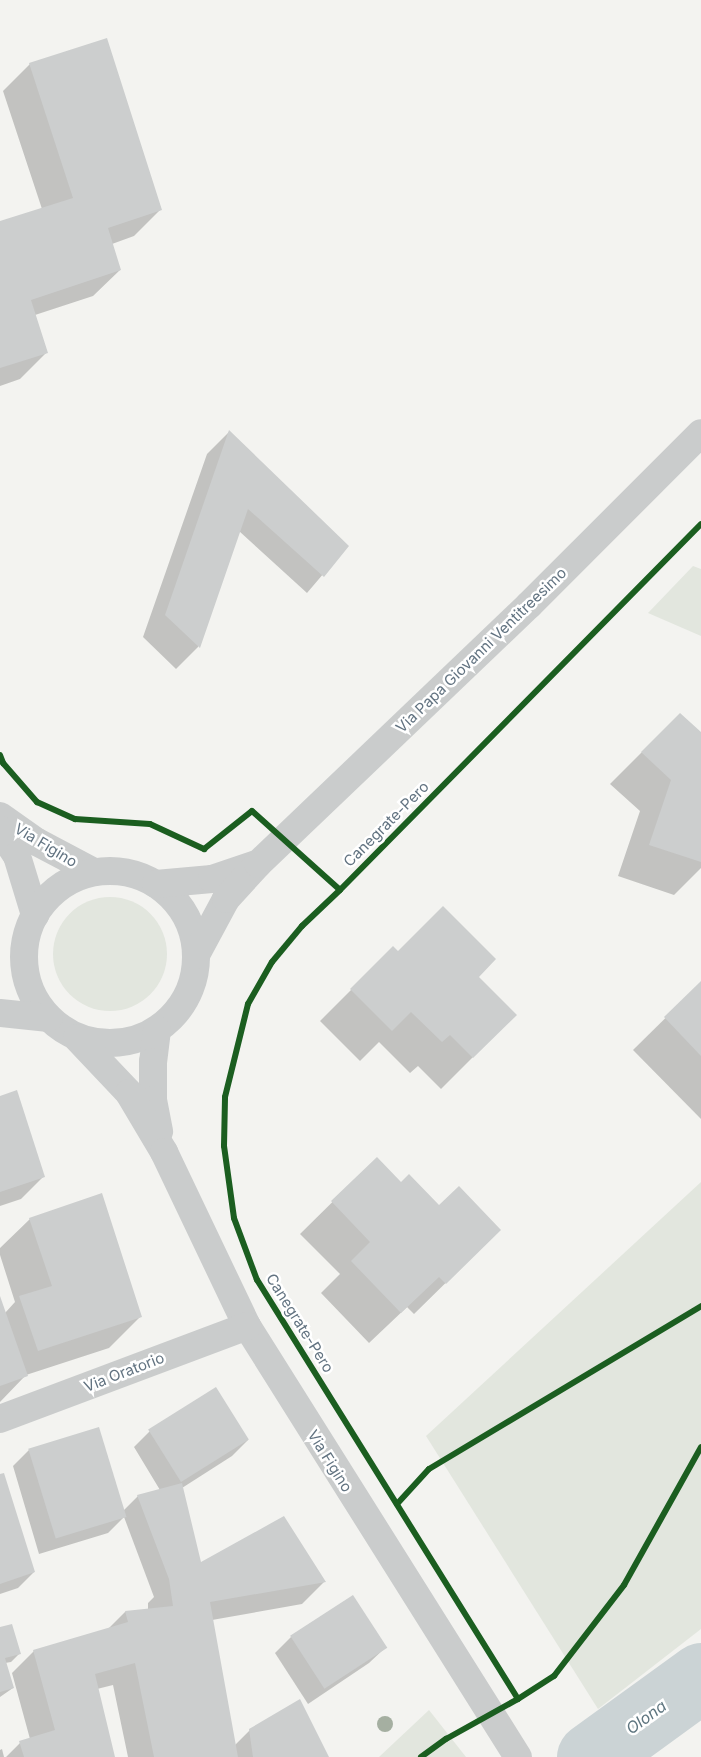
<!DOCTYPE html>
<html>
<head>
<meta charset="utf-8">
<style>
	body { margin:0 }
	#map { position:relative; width:701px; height:1757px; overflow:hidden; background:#f3f3f0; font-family:Inter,sans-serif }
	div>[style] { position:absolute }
	.green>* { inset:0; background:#e2e6de }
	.round { border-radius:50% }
	.shadow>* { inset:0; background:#0003 }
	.river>* { height:69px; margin:-34.5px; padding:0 34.5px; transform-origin:34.5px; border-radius:34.5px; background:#cbd3d5 }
	.building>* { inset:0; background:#cccece; transform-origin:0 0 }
	.street>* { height:28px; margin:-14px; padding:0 14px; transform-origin:14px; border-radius:14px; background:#cacccc }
	.street>.ring { margin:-14px; padding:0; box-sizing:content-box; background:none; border:28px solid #cacccc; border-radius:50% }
	.cycleway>* { height:6px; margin:-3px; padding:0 3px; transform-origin:3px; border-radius:3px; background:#1b5e20 }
	.trees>* { width:16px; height:16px; margin:-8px; border-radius:50%; background:#a5afa1 }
	span { translate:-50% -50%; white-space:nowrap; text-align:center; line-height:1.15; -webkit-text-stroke:5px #fff; paint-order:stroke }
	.street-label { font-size:15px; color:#627381 }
	.water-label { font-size:16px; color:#5e757f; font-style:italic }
</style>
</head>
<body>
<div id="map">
	<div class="green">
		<i style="clip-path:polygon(693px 566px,701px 569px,701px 636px,648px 613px)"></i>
		<i class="round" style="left:53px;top:897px;width:114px;height:114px"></i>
		<i style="clip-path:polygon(701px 1182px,701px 1629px,598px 1709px,426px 1436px)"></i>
		<i style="clip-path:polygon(429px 1710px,466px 1757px,379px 1757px)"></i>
	</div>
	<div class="shadow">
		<i style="clip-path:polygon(30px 64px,161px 209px,134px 236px,112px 244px,120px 270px,93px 296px,35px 315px,47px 352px,20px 379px,0 386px,0 223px,42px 209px,3px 91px)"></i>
		<i style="clip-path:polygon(229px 432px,347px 546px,307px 593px,239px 531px,198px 647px,176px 669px,143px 637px,207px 454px)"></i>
		<i style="clip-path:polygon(680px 714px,701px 734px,701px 868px,674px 895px,618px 876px,640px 811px,610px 784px)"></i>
		<i style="clip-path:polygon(393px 948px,398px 953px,477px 977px,515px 1015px,441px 1089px,418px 1066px,410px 1073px,379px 1042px,360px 1061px,320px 1021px)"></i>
		<i style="clip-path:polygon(701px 983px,701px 1119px,633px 1050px)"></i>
		<i style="clip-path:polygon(0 1097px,43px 1177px,21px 1199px,0 1206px)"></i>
		<i style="clip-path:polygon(377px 1158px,468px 1261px,414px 1314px,407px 1307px,369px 1343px,321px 1293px,340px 1274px,300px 1234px)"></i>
		<i style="clip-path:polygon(30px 1219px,141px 1316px,109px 1348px,26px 1375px,0 1402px,0 1299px,5px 1313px,15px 1302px,0 1255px,0 1248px)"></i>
		<i style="clip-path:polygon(150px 1431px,248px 1440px,232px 1456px,182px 1488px,196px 1565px,324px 1582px,302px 1604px,212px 1620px,235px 1745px,250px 1730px,327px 1757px,128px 1757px,113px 1685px,97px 1689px,113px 1757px,6px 1757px,20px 1743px,30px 1739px,12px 1673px,34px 1651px,108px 1629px,125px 1612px,148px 1610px,148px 1603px,154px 1597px,124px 1517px,108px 1533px,39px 1554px,13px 1466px,29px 1450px,123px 1511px,138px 1496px,160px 1490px,134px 1447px)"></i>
		<i style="clip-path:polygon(0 1475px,34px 1572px,18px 1588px,0 1594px)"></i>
		<i style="clip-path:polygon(0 1629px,20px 1653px,11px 1662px,5px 1663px,13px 1688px,0 1697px)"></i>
		<i style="clip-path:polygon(291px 1637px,386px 1647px,369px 1663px,308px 1704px,275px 1653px)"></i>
		<i style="clip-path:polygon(2px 1749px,4px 1757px,0 1757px,0 1750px)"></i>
	</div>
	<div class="river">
		<i style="left:591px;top:1757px;width:136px;rotate:-36deg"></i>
	</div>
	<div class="building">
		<i style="clip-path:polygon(107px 38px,162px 210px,108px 228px,121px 270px,31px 300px,48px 353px,0 368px,0 221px,73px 198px,29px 63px)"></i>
		<i style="clip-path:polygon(229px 430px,349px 546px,324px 577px,248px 509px,200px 648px,165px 615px)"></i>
		<i style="clip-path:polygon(680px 713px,701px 732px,701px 862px,649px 845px,671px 780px,641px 752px)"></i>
		<i style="clip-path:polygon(443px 906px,496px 959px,479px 977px,517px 1015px,473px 1058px,450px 1035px,442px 1042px,411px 1012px,392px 1031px,350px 989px,393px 946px,398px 951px)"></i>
		<i style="clip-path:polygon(701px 981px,701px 1056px,664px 1017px)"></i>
		<i style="clip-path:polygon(17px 1090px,45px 1177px,0 1192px,0 1096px)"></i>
		<i style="clip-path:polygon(377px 1157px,401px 1182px,409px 1174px,439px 1205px,459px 1186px,501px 1230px,446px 1284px,439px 1277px,401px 1313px,351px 1261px,370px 1242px,331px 1201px)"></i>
		<i style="clip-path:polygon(102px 1193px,142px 1317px,38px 1351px,19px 1296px,52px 1286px,29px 1218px)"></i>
		<i style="clip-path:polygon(0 1296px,28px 1376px,0 1386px)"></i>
		<i style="left:216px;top:1387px;width:62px;height:80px;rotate:58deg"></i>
		<i style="left:99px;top:1427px;width:94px;height:74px;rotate:73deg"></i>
		<i style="clip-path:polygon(4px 1473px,35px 1572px,0 1584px,0 1474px)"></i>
		<i style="clip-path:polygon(182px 1483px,201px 1562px,284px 1516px,326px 1582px,210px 1602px,238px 1757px,154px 1757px,135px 1663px,95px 1674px,115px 1757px,24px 1757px,19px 1741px,55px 1730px,33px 1650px,128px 1622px,125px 1611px,173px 1606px,169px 1579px,137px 1495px)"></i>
		<i style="left:353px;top:1595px;width:63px;height:75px;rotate:57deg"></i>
		<i style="clip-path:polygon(12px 1624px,21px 1654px,5px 1658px,14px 1688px,0 1692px,0 1627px)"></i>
		<i style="clip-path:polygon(300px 1699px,329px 1757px,253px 1757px,249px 1729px)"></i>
	</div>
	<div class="street">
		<i style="left:0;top:816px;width:45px;rotate:35.1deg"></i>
		<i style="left:37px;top:842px;width:64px;rotate:27.8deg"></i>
		<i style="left:0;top:830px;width:31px;rotate:57deg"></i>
		<i style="left:17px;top:856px;width:62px;rotate:73deg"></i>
		<i class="ring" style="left:24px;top:871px;width:144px;height:144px"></i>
		<i style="left:156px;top:884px;width:56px;rotate:-5.1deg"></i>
		<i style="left:212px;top:879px;width:46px;rotate:-18.8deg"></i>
		<i style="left:196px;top:955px;width:64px;rotate:-61.8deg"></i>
		<i style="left:226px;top:899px;width:47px;rotate:-47.6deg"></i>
		<i style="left:258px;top:864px;width:375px;rotate:-43.7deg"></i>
		<i style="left:529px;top:605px;width:243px;rotate:-45deg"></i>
		<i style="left:0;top:1013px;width:49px;rotate:5.8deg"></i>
		<i style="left:157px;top:1030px;width:32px;rotate:97deg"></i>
		<i style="left:153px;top:1062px;width:38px;rotate:90deg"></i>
		<i style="left:153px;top:1100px;width:32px;rotate:79deg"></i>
		<i style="left:77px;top:1038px;width:76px;rotate:46.6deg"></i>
		<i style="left:129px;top:1093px;width:69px;rotate:59.3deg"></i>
		<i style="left:164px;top:1152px;width:193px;rotate:64.5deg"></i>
		<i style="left:247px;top:1326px;width:509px;rotate:57.84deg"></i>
		<i style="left:0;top:1419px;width:264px;rotate:-20.6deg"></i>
	</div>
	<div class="cycleway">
		<i style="left:0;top:755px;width:9px;rotate:69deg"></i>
		<i style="left:3px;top:763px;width:52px;rotate:48.9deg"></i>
		<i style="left:37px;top:802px;width:42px;rotate:24.1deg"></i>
		<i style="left:75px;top:819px;width:75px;rotate:3.8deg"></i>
		<i style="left:150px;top:824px;width:60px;rotate:24.8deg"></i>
		<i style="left:204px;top:849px;width:61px;rotate:-38.4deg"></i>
		<i style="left:252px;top:811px;width:118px;rotate:41.9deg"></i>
		<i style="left:397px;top:1504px;width:47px;rotate:-47.6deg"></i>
		<i style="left:429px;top:1469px;width:317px;rotate:-30.9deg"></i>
		<i style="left:518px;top:1699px;width:494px;rotate:-121.9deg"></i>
		<i style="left:257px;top:1280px;width:66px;rotate:-110.4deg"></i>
		<i style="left:234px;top:1218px;width:73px;rotate:-97.9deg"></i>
		<i style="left:224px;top:1146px;width:49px;rotate:-88.8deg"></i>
		<i style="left:225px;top:1097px;width:96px;rotate:-76.1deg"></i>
		<i style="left:248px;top:1004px;width:48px;rotate:-60.3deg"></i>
		<i style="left:272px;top:962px;width:47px;rotate:-50.2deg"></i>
		<i style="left:302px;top:926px;width:52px;rotate:-43.5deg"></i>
		<i style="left:340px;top:890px;width:514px;rotate:-45.39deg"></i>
		<i style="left:421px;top:1757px;width:31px;rotate:-36deg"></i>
		<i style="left:446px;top:1739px;width:82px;rotate:-29.1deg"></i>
		<i style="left:518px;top:1699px;width:43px;rotate:-32.6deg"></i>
		<i style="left:554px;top:1676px;width:115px;rotate:-52.4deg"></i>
		<i style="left:624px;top:1585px;width:158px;rotate:-60.8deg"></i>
	</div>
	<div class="trees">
		<i style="left:385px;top:1724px"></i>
	</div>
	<div class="street-label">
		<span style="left:481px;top:650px;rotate:-44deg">Via Papa Giovanni Ventitreesimo</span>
		<span style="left:386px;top:824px;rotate:-45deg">Canegrate-Pero</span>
		<span style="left:46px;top:845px;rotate:31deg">Via Figino</span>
		<span style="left:300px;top:1323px;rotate:58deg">Canegrate-Pero</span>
		<span style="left:124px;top:1372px;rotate:-21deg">Via Oratorio</span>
		<span style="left:330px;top:1461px;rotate:58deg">Via Figino</span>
	</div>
	<div class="water-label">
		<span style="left:646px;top:1717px;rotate:-36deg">Olona</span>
	</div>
</div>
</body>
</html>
